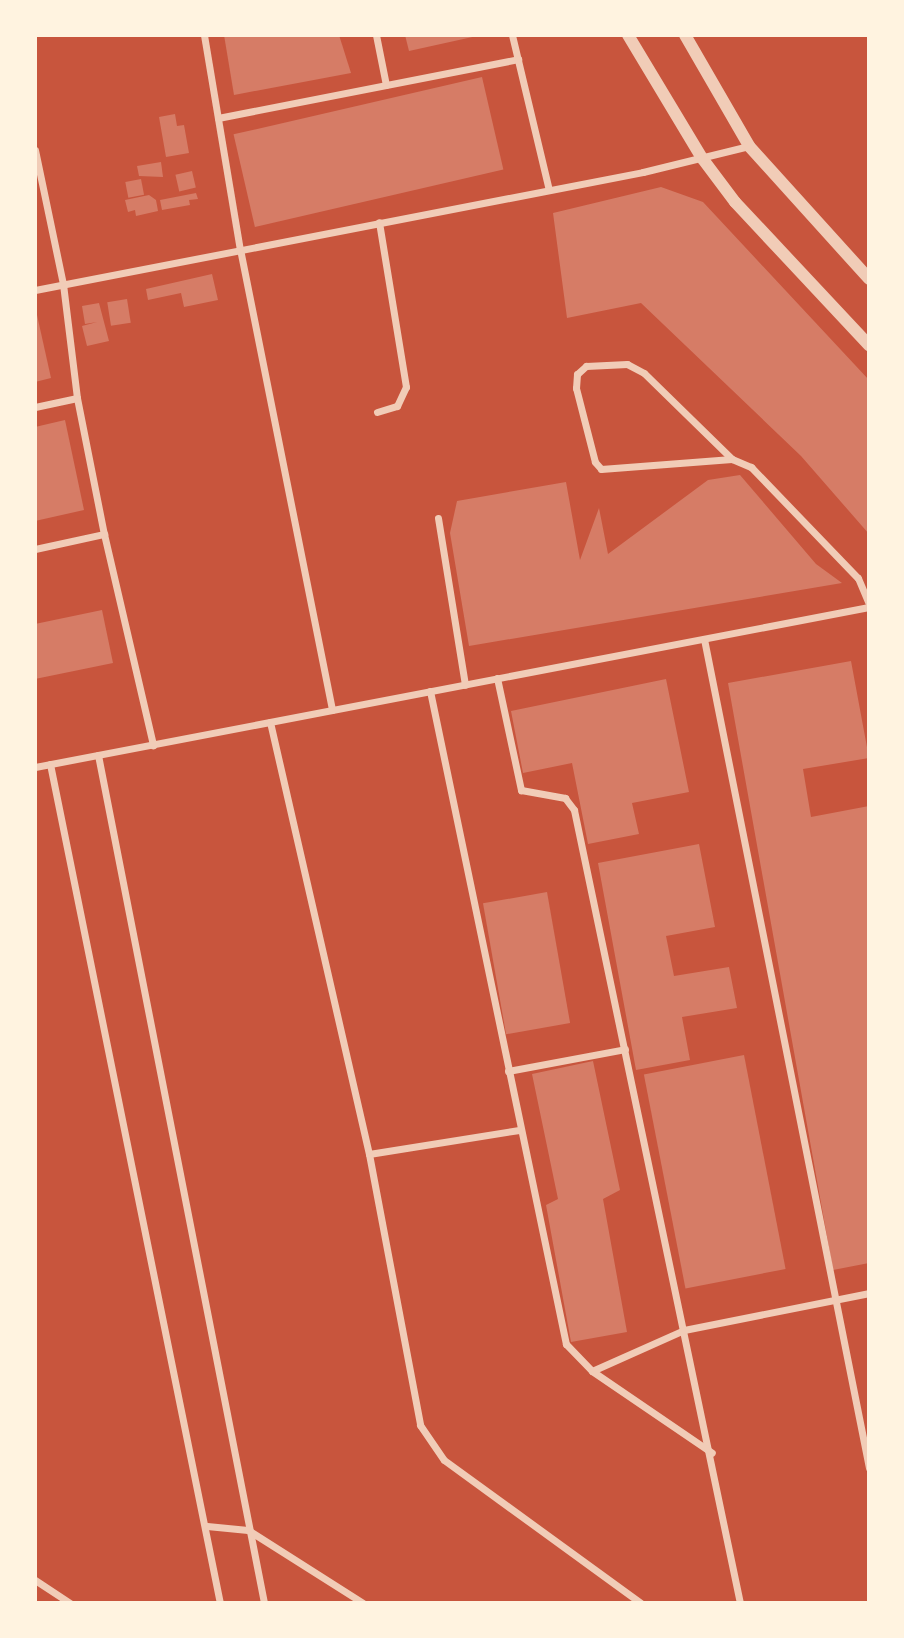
<!DOCTYPE html>
<html>
<head>
<meta charset="utf-8">
<style>
	body { margin:0 }
	#map { position:relative; width:904px; height:1638px; overflow:hidden; background:#c8553d; font-family:Commissioner,sans-serif }
	div>[style] { position:absolute }
	.building>* { inset:0; background:#d67c66; transform-origin:0 0 }
	.minor>* { height:7px; margin:-3.5px; padding:0 3.5px; transform-origin:3.5px; border-radius:3.5px; background:#f1ccb7 }
	.tertiary>* { height:12px; margin:-6px; padding:0 6px; transform-origin:6px; border-radius:6px; background:#f1ccb7 }
	span { translate:-50% -50%; white-space:nowrap; text-align:center; line-height:1.15; -webkit-text-stroke:7px #fff3e0; paint-order:stroke }
	.frame { position:absolute; inset:0; border:37px solid #fff3e0; pointer-events:none }
</style>
</head>
<body>
<div id="map">
	<div class="building">
		<i style="clip-path:polygon(224px 35px,339px 35px,351px 73px,234px 95px)"></i>
		<i style="clip-path:polygon(405px 35px,477px 35px,477px 36px,409px 51px)"></i>
		<i style="left:482px;top:77px;width:95px;height:255px;rotate:77deg"></i>
		<i style="clip-path:polygon(175px 114px,177px 126px,184px 125px,189px 153px,166px 157px,159px 117px)"></i>
		<i style="clip-path:polygon(161px 162px,163px 177px,139px 176px,137px 166px)"></i>
		<i style="left:192px;top:171px;width:17px;height:17px;rotate:77deg"></i>
		<i style="left:141px;top:179px;width:16px;height:16px;rotate:79deg"></i>
		<i style="clip-path:polygon(661px 187px,703px 202px,869px 380px,869px 534px,801px 456px,641px 303px,567px 318px,553px 213px)"></i>
		<i style="clip-path:polygon(196px 193px,198px 199px,189px 200px,190px 205px,162px 210px,160px 200px)"></i>
		<i style="clip-path:polygon(149px 195px,156px 200px,158px 211px,136px 216px,135px 210px,128px 212px,125px 200px)"></i>
		<i style="clip-path:polygon(212px 274px,218px 300px,184px 307px,181px 293px,148px 300px,146px 289px)"></i>
		<i style="left:127px;top:299px;width:24px;height:20px;rotate:81deg"></i>
		<i style="clip-path:polygon(99px 303px,109px 341px,87px 346px,82px 326px,97px 322px,85px 324px,82px 306px)"></i>
		<i style="clip-path:polygon(37px 315px,51px 378px,35px 382px,35px 316px)"></i>
		<i style="clip-path:polygon(65px 420px,84px 510px,35px 521px,35px 427px)"></i>
		<i style="clip-path:polygon(740px 475px,816px 564px,842px 583px,469px 646px,450px 533px,457px 501px,566px 482px,580px 560px,599px 508px,608px 554px,708px 480px)"></i>
		<i style="clip-path:polygon(102px 610px,113px 663px,35px 679px,35px 624px)"></i>
		<i style="clip-path:polygon(851px 661px,869px 758px,803px 769px,811px 817px,869px 806px,869px 1263px,833px 1270px,728px 683px)"></i>
		<i style="clip-path:polygon(666px 679px,689px 792px,632px 803px,639px 834px,588px 844px,572px 763px,523px 773px,511px 711px)"></i>
		<i style="clip-path:polygon(699px 844px,715px 927px,666px 936px,674px 976px,729px 967px,737px 1008px,682px 1017px,690px 1060px,636px 1070px,598px 863px)"></i>
		<i style="left:547px;top:892px;width:133px;height:65px;rotate:80deg"></i>
		<i style="left:744px;top:1055px;width:218px;height:102px;rotate:79deg"></i>
		<i style="clip-path:polygon(593px 1061px,620px 1190px,603px 1199px,627px 1332px,571px 1342px,546px 1205px,558px 1199px,532px 1074px)"></i>
	</div>
	<div class="minor">
		<i style="left:204px;top:35px;width:217px;rotate:80.5deg"></i>
		<i style="left:240px;top:249px;width:470px;rotate:78.7deg"></i>
		<i style="left:376px;top:35px;width:51px;rotate:78.7deg"></i>
		<i style="left:512px;top:35px;width:159px;rotate:76.6deg"></i>
		<i style="left:218px;top:118px;width:306px;rotate:-11.1deg"></i>
		<i style="left:35px;top:150px;width:137px;rotate:78.2deg"></i>
		<i style="left:63px;top:284px;width:115px;rotate:83deg"></i>
		<i style="left:77px;top:398px;width:139px;rotate:78.8deg"></i>
		<i style="left:104px;top:534px;width:217px;rotate:76.9deg"></i>
		<i style="left:35px;top:290px;width:619px;rotate:-10.98deg"></i>
		<i style="left:643px;top:172px;width:109px;rotate:-13.8deg"></i>
		<i style="left:35px;top:407px;width:43px;rotate:-12.1deg"></i>
		<i style="left:377px;top:412px;width:21px;rotate:-17deg"></i>
		<i style="left:397px;top:406px;width:21px;rotate:-65deg"></i>
		<i style="left:406px;top:387px;width:167px;rotate:-99.3deg"></i>
		<i style="left:732px;top:459px;width:123px;rotate:-135.7deg"></i>
		<i style="left:644px;top:373px;width:19px;rotate:-152deg"></i>
		<i style="left:627px;top:364px;width:41px;rotate:177.2deg"></i>
		<i style="left:586px;top:366px;width:12px;rotate:138deg"></i>
		<i style="left:577px;top:374px;width:14px;rotate:94deg"></i>
		<i style="left:576px;top:388px;width:76px;rotate:75.6deg"></i>
		<i style="left:595px;top:462px;width:9px;rotate:49deg"></i>
		<i style="left:601px;top:469px;width:131px;rotate:-4.4deg"></i>
		<i style="left:732px;top:459px;width:21px;rotate:23deg"></i>
		<i style="left:751px;top:467px;width:154px;rotate:46.1deg"></i>
		<i style="left:858px;top:578px;width:28px;rotate:67deg"></i>
		<i style="left:438px;top:518px;width:169px;rotate:80.8deg"></i>
		<i style="left:35px;top:549px;width:71px;rotate:-12.3deg"></i>
		<i style="left:704px;top:639px;width:845px;rotate:78.74deg"></i>
		<i style="left:497px;top:678px;width:115px;rotate:77.9deg"></i>
		<i style="left:521px;top:790px;width:45px;rotate:10.3deg"></i>
		<i style="left:565px;top:798px;width:15px;rotate:53deg"></i>
		<i style="left:574px;top:810px;width:810px;rotate:78.18deg"></i>
		<i style="left:430px;top:691px;width:667px;rotate:78.24deg"></i>
		<i style="left:566px;top:1344px;width:37px;rotate:46deg"></i>
		<i style="left:592px;top:1371px;width:145px;rotate:34.3deg"></i>
		<i style="left:270px;top:722px;width:443px;rotate:77.1deg"></i>
		<i style="left:369px;top:1154px;width:276px;rotate:79.3deg"></i>
		<i style="left:420px;top:1425px;width:42px;rotate:55.6deg"></i>
		<i style="left:444px;top:1460px;width:243px;rotate:36deg"></i>
		<i style="left:98px;top:755px;width:864px;rotate:78.92deg"></i>
		<i style="left:50px;top:764px;width:856px;rotate:78.55deg"></i>
		<i style="left:35px;top:767px;width:849px;rotate:-10.86deg"></i>
		<i style="left:508px;top:1071px;width:119px;rotate:-10.6deg"></i>
		<i style="left:369px;top:1154px;width:152px;rotate:-9.1deg"></i>
		<i style="left:592px;top:1371px;width:101px;rotate:-24deg"></i>
		<i style="left:684px;top:1330px;width:189px;rotate:-11.3deg"></i>
		<i style="left:207px;top:1526px;width:41px;rotate:5.6deg"></i>
		<i style="left:248px;top:1530px;width:136px;rotate:32.4deg"></i>
		<i style="left:35px;top:1580px;width:42px;rotate:33.3deg"></i>
	</div>
	<div class="tertiary">
		<i style="left:628px;top:35px;width:144px;rotate:59deg"></i>
		<i style="left:702px;top:158px;width:55px;rotate:53.1deg"></i>
		<i style="left:735px;top:202px;width:196px;rotate:46.9deg"></i>
		<i style="left:685px;top:35px;width:128px;rotate:60deg"></i>
		<i style="left:749px;top:146px;width:179px;rotate:47.9deg"></i>
	</div>
	<div class="frame"></div>
</div>
</body>
</html>
